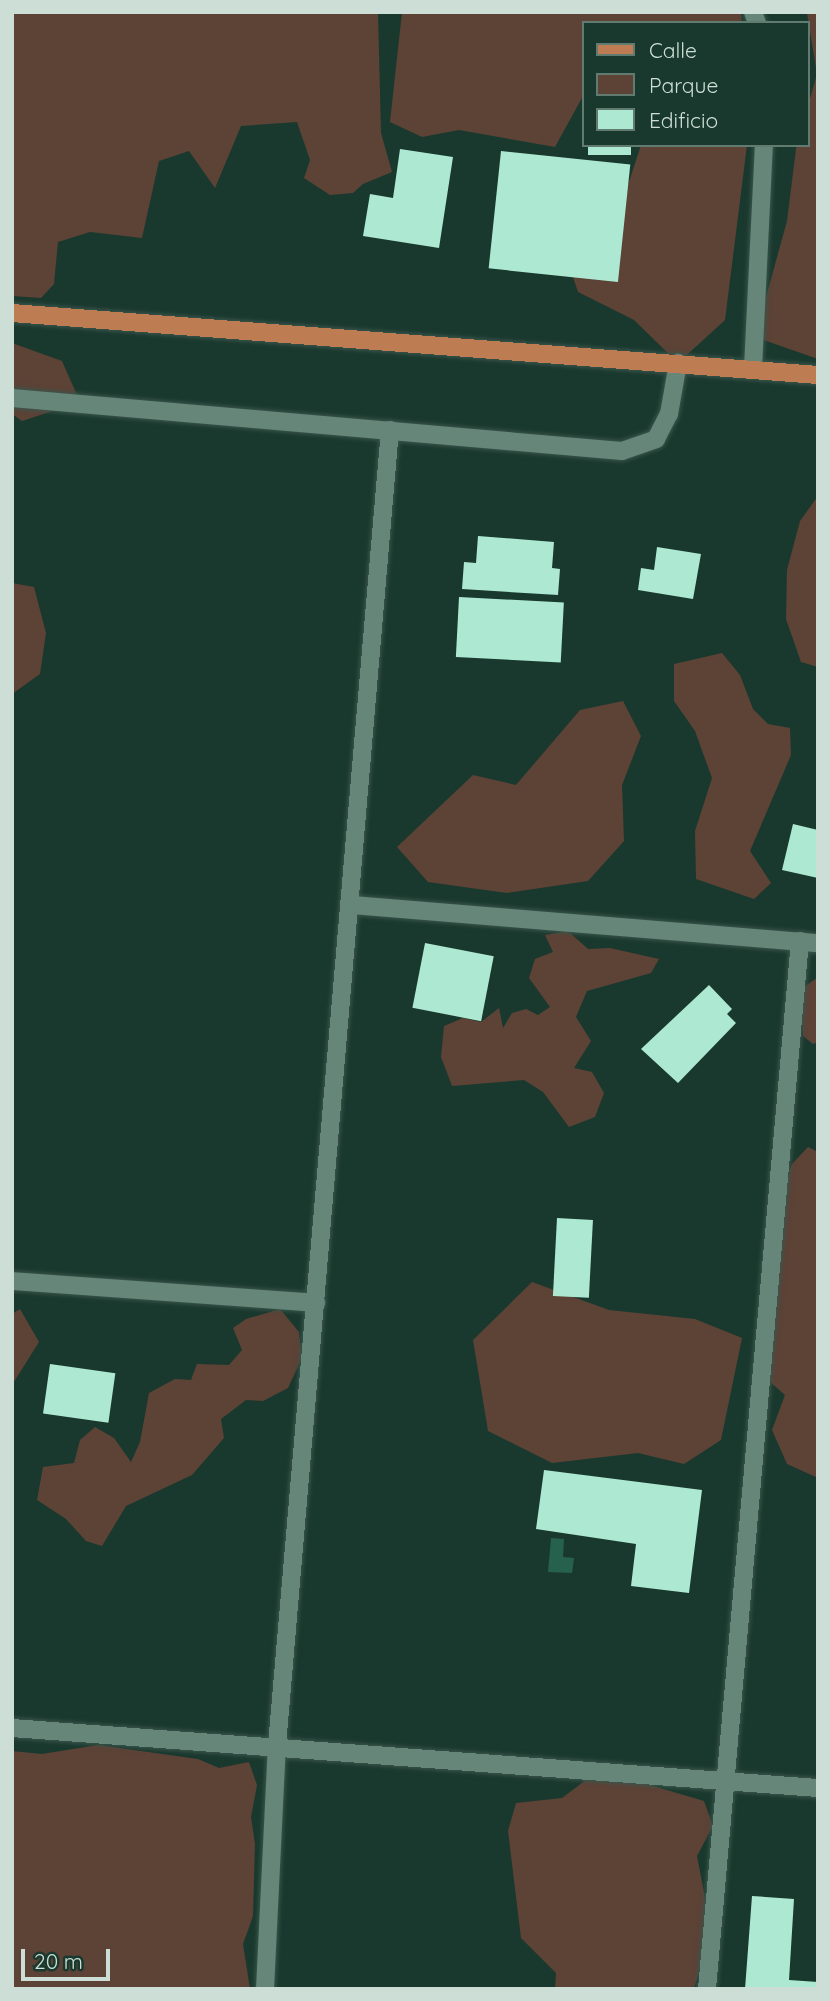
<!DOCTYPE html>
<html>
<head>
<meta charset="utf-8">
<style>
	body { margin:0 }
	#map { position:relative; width:830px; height:2001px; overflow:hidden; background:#1a392e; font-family:Quicksand,sans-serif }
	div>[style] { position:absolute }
	.green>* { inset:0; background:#5d4236 }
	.water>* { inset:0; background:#26614d }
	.building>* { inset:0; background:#ade9d2; transform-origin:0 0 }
	.roads { filter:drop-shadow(0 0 2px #3a554c) drop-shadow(0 0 2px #3a554c) }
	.minor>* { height:18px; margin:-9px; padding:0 9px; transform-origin:9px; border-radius:9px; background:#658679 }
	.primary>* { height:18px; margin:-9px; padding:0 9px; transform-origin:9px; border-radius:9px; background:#bd7c51 }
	span { translate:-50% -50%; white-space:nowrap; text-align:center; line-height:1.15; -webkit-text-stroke:7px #1a392e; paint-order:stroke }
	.frame { position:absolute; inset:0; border:14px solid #ccded6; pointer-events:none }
	.legend { position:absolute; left:582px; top:21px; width:228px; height:126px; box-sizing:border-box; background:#1a392e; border:2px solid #617b71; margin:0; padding:9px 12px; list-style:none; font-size:21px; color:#ccded6 }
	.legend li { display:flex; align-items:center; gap:14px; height:35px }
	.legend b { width:35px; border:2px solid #617b71 }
	.scale { position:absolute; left:21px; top:1949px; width:89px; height:32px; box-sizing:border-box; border:4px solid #ccded6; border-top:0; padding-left:9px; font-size:21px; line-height:24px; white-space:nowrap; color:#ccded6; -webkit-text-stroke:5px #1a392e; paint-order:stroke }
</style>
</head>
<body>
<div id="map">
	<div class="green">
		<i style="clip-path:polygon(12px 12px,378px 12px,381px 133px,392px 172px,363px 184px,353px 193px,330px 195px,304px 178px,310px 160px,297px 122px,241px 126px,215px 188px,189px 151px,159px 161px,142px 238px,90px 232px,58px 242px,54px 284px,41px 298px,12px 296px)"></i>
		<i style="clip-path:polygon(402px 12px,741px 12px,742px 23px,583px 23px,583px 96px,555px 147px,459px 130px,422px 137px,390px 122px)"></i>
		<i style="clip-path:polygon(818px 12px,818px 359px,755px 337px,787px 221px,796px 149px,797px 145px,807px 145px,807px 109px,817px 74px,807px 13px)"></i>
		<i style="clip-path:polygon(641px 145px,747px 145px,725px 320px,678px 363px,634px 320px,578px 292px,568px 262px,615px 225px)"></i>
		<i style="clip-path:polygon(12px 343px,62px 361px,80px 402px,22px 421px,12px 414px)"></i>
		<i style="clip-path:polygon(818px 496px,818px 667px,801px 662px,786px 619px,787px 570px,800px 521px)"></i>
		<i style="clip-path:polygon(12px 583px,34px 587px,46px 633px,40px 674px,12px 694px)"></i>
		<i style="clip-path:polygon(722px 653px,740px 675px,753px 709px,768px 724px,790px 728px,791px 755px,750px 851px,771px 883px,754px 899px,696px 879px,695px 831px,712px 778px,695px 731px,674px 701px,674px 664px)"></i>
		<i style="clip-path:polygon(623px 701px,641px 736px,622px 785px,624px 841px,588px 881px,507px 893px,428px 882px,397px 847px,473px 775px,516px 785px,580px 710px)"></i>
		<i style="clip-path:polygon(568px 931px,588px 949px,610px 948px,659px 959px,651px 973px,587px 991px,576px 1017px,591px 1041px,574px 1068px,592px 1072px,604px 1093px,595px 1117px,569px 1127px,543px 1092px,524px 1080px,452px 1086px,441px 1057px,444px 1026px,463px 1018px,481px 1022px,499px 1008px,503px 1028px,512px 1013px,526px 1009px,538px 1015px,550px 1007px,529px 978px,535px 959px,553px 952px,545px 935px)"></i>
		<i style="clip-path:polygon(818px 977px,818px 1042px,813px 1044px,803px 1036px,800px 990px)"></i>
		<i style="clip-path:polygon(808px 1147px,818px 1152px,818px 1478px,787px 1464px,772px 1430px,785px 1395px,761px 1374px,773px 1216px,792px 1164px)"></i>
		<i style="clip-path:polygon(532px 1282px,609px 1310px,695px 1319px,742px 1338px,721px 1440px,684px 1464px,638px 1453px,552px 1463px,488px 1431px,473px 1340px)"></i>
		<i style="clip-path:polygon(20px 1309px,39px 1342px,12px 1385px,12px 1314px)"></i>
		<i style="clip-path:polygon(280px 1309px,299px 1332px,302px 1358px,288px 1388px,263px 1401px,246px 1400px,221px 1419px,224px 1438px,192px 1475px,126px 1506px,102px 1546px,86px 1541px,66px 1519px,37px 1500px,43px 1467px,74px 1463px,80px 1440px,95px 1427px,114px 1438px,131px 1462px,140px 1442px,149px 1393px,175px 1379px,191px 1380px,197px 1364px,229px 1365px,242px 1350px,233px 1328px,246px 1319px)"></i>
		<i style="clip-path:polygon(98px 1745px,198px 1759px,219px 1768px,249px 1762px,257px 1785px,251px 1817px,255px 1844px,253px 1916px,243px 1944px,250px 1989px,12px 1989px,12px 1751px,42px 1754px)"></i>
		<i style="clip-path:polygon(599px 1770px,704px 1801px,713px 1826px,697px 1856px,711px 1929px,694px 1989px,555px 1989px,556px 1973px,521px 1938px,508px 1831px,516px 1803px,562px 1798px)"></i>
	</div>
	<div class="water">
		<i style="clip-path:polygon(551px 1538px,564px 1539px,563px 1557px,574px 1558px,572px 1573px,548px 1572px)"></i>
	</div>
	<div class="building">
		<i style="left:588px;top:145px;width:43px;height:10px"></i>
		<i style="clip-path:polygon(400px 149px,453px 157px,439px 248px,363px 236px,370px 194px,393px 198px)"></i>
		<i style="left:501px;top:151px;width:130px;height:118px;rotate:6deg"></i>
		<i style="clip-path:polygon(478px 536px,554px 542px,552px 568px,560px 569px,558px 595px,462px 589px,464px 562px,476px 563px)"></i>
		<i style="clip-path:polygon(657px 547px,701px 554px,693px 599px,638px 590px,641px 568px,654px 570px)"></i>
		<i style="left:459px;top:597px;width:105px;height:60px;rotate:3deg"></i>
		<i style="clip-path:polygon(793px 824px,818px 830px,818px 878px,782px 870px)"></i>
		<i style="left:425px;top:943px;width:70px;height:66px;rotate:11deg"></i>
		<i style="clip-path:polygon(709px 985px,732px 1009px,727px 1014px,736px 1023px,678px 1083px,641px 1049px)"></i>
		<i style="left:557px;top:1218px;width:36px;height:78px;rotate:3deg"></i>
		<i style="left:50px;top:1364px;width:66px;height:50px;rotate:8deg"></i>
		<i style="clip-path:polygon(544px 1470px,702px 1490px,689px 1593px,631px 1586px,636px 1544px,536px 1529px)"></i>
		<i style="clip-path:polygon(752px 1896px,794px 1899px,789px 1980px,818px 1982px,818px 1989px,745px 1989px)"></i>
	</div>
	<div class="roads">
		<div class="minor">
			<i style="left:753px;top:12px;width:12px;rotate:70deg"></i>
			<i style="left:753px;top:368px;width:223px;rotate:-87.2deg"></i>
			<i style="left:12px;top:398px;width:612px;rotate:4.97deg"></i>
			<i style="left:622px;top:451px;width:36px;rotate:-19deg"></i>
			<i style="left:656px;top:439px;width:28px;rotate:-63deg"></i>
			<i style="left:669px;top:414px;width:52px;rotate:-80deg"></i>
			<i style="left:352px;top:905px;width:468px;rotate:4.7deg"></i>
			<i style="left:12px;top:1281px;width:305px;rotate:4.1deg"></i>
			<i style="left:12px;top:1728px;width:808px;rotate:4.26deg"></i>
			<i style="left:265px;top:1989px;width:244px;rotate:-87.2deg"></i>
			<i style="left:277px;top:1745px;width:1320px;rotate:-85.09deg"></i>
			<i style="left:707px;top:1989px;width:1052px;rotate:-84.93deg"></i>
		</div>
		<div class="primary">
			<i style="left:12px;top:313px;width:808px;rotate:4.4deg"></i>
		</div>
	</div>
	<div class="frame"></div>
	<ul class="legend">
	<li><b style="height:9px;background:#bd7c51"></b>Calle</li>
	<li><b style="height:19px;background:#5d4236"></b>Parque</li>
	<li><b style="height:19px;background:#ade9d2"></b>Edificio</li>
	</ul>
	<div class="scale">20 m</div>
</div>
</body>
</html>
